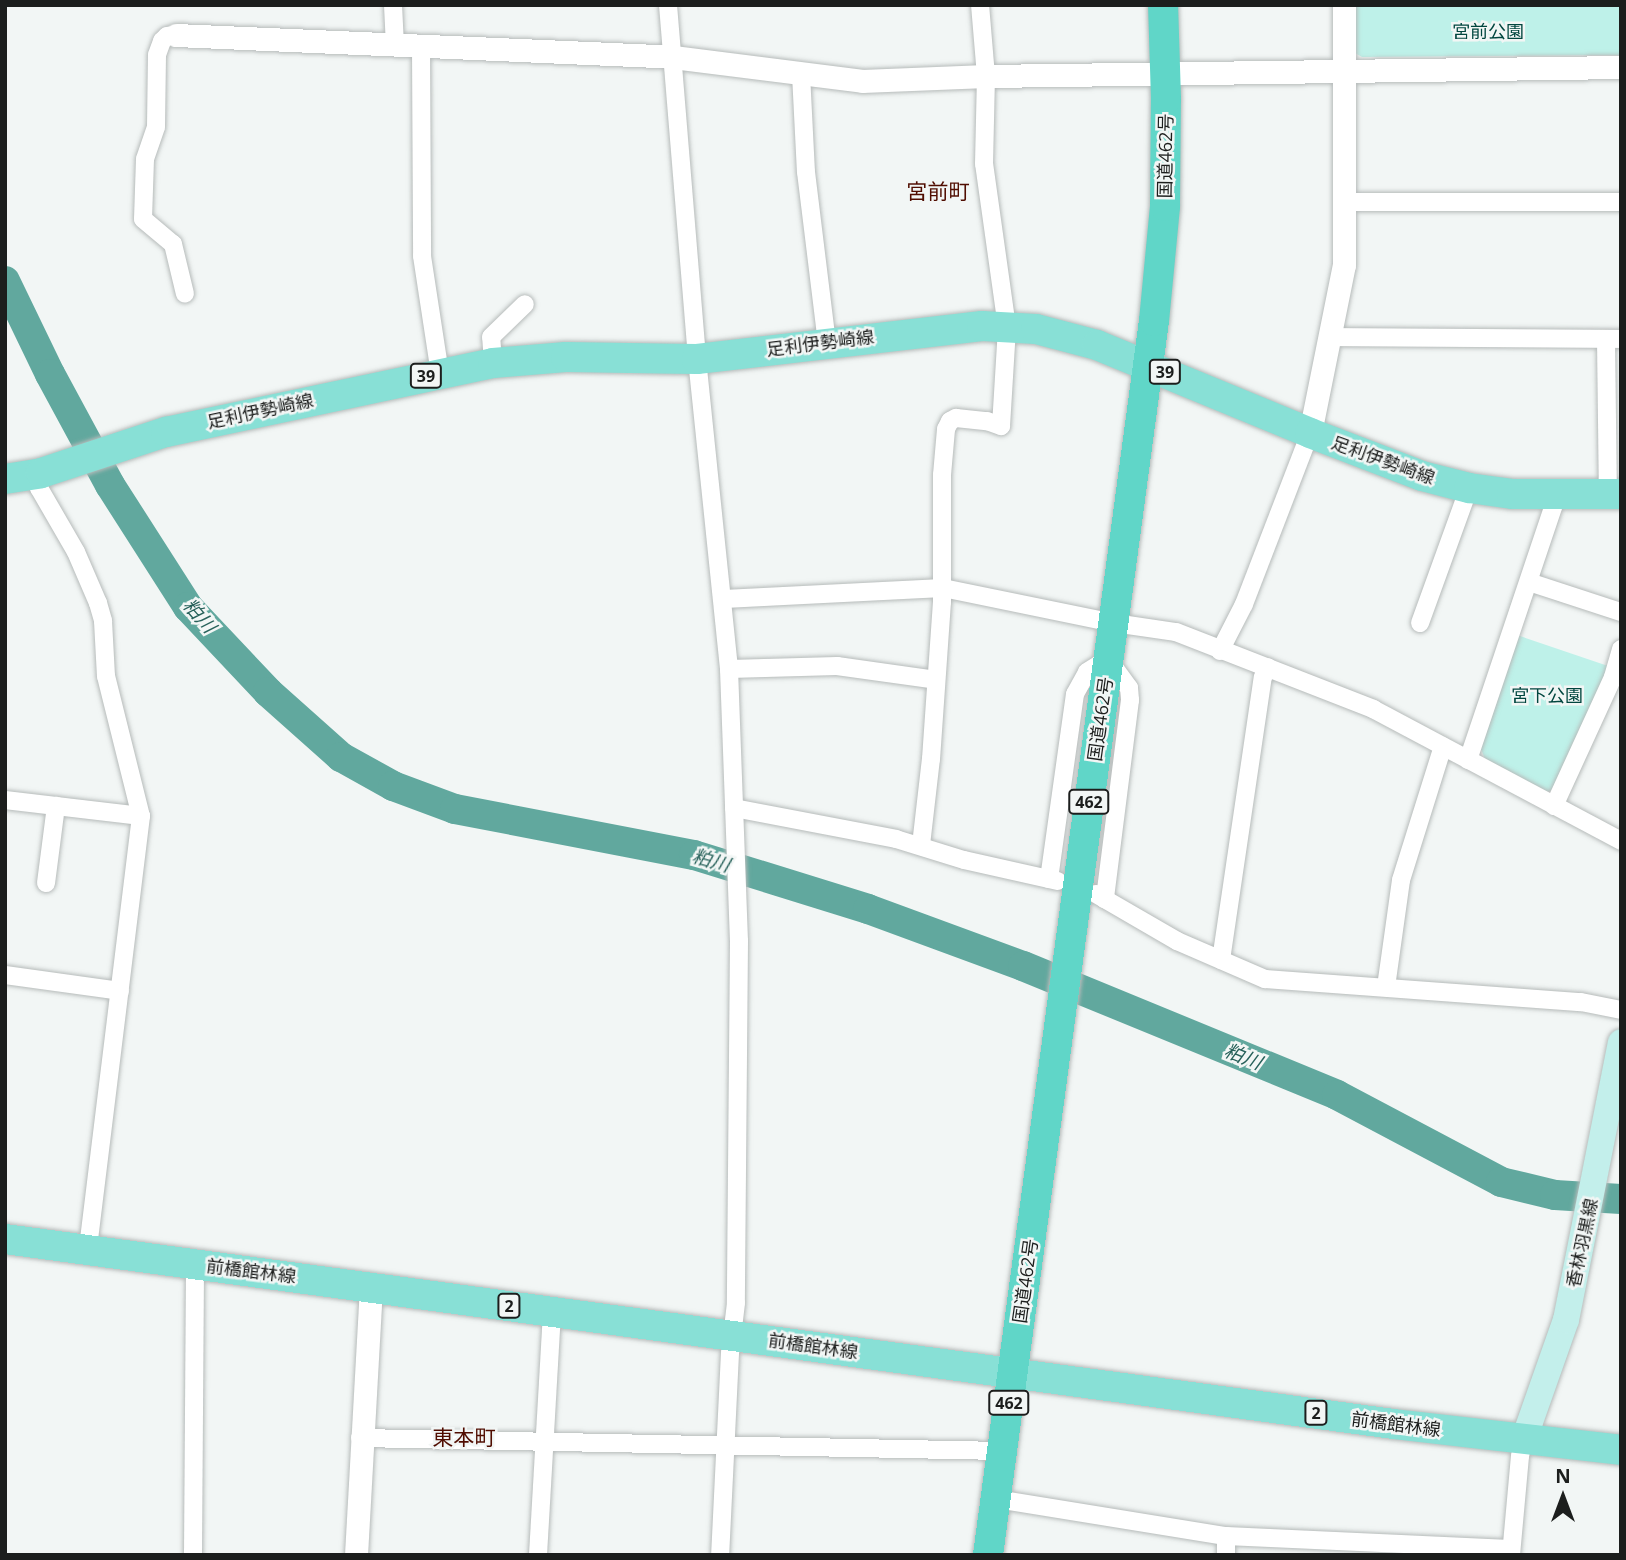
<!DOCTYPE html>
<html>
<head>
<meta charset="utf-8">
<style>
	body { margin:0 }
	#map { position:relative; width:1626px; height:1560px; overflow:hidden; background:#f2f6f5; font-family:"Open Sans","Noto Sans JP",sans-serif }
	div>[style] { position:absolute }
	.green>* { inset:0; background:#bef1e9 }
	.river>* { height:30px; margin:-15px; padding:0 15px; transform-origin:15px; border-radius:15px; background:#61a89e }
	.roads { filter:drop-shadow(0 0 2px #b6bbba) drop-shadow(0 0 2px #b6bbba) }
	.minor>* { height:18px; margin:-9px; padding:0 9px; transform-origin:9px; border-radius:9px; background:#fff }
	.tertiary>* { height:23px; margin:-11.5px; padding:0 11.5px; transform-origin:11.5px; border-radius:11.5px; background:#fff }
	.secondary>* { height:26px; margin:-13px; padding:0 13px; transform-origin:13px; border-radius:13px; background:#c3efeb }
	.primary>* { height:30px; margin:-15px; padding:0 15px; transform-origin:15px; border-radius:15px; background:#88e0d6 }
	.trunk>* { height:30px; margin:-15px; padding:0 15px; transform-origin:15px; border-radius:15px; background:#60d6c8 }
	span { translate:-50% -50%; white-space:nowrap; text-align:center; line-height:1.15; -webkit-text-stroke:5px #f2f6f5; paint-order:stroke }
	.shield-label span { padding:2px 5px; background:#f2f6f5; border:2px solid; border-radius:5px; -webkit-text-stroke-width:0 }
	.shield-label { font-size:16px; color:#1c1e1d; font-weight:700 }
	.park-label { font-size:18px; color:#01463f }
	.street-label { font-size:18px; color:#1c1e1d }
	.water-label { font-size:19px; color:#27615a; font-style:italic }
	.quarter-label { font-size:21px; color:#500d01 }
	.frame { position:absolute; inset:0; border:7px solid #1c1e1d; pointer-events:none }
	.north { position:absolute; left:1528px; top:1462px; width:70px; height:70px; -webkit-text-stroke:5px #f2f6f5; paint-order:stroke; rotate:0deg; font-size:19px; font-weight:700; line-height:28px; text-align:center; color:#1c1e1d }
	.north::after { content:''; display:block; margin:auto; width:24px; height:32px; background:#1c1e1d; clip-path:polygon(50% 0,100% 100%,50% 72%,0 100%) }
</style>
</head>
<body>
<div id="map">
	<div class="green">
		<i style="clip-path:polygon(1355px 5px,1621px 5px,1621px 55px,1362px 57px,1355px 53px)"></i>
		<i style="clip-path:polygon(1517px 635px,1611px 667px,1555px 789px,1546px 792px,1485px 759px,1481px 749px)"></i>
	</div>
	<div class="river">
		<i style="left:5px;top:281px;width:103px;rotate:64.2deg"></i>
		<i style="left:50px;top:374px;width:126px;rotate:61.6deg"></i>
		<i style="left:110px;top:485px;width:145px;rotate:57.4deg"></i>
		<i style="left:188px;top:607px;width:117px;rotate:46.7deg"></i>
		<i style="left:268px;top:692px;width:98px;rotate:41.7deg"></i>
		<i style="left:341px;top:757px;width:60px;rotate:29.1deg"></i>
		<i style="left:393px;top:786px;width:66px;rotate:20.4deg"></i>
		<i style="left:455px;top:809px;width:243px;rotate:10.9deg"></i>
		<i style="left:694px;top:855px;width:182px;rotate:17.2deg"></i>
		<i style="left:868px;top:909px;width:165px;rotate:20.2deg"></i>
		<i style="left:1023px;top:966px;width:339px;rotate:22.3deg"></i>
		<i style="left:1337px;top:1095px;width:186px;rotate:27.9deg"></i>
		<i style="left:1501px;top:1182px;width:56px;rotate:13.5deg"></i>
		<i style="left:1555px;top:1195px;width:66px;rotate:3.5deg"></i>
	</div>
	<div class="roads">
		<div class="minor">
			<i style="left:393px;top:5px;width:41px;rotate:87.2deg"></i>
			<i style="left:668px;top:5px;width:355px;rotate:85.3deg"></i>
			<i style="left:697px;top:359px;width:312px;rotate:84.1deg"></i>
			<i style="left:729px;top:669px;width:272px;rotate:87.9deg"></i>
			<i style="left:739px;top:941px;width:362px;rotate:90.5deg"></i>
			<i style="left:736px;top:1303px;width:50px;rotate:96.8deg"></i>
			<i style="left:730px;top:1353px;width:202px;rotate:92.8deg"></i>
			<i style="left:176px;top:35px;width:9px;rotate:174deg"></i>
			<i style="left:167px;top:36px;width:7px;rotate:135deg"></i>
			<i style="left:162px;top:41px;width:15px;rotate:110deg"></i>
			<i style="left:157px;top:55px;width:72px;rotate:90.8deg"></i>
			<i style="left:156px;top:127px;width:34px;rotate:109deg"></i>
			<i style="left:145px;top:159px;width:60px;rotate:91.9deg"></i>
			<i style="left:143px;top:219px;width:39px;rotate:40deg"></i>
			<i style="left:173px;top:244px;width:51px;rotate:76.5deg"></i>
			<i style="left:421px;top:47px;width:209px;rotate:89.7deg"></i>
			<i style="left:422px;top:256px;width:118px;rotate:81.3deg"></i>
			<i style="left:801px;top:74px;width:98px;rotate:87.1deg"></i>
			<i style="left:806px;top:172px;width:171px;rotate:83deg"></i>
			<i style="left:1346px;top:202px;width:275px"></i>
			<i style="left:1331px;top:337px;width:290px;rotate:0.4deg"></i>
			<i style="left:1606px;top:339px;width:155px;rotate:89.3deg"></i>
			<i style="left:493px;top:363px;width:26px;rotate:-94deg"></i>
			<i style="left:491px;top:337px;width:47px;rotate:-44.1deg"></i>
			<i style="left:35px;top:475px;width:14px;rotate:73deg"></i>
			<i style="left:39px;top:488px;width:74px;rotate:60deg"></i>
			<i style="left:76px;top:552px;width:56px;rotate:66.7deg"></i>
			<i style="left:98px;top:603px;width:19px;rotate:74deg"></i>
			<i style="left:103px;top:621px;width:55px;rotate:86.9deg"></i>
			<i style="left:106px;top:676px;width:144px;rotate:76deg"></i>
			<i style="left:141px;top:816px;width:437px;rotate:97deg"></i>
			<i style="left:1529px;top:582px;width:97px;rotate:18.1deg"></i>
			<i style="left:724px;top:599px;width:219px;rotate:-2.9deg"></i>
			<i style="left:943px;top:588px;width:175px;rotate:11.6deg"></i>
			<i style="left:1114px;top:623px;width:63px;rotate:8.3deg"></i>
			<i style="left:1176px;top:632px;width:212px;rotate:21.3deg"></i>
			<i style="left:1373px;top:709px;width:281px;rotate:28deg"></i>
			<i style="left:1420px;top:623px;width:144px;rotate:-70.1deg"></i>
			<i style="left:1220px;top:651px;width:53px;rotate:-62.9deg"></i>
			<i style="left:1244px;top:604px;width:183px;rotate:-68.9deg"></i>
			<i style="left:729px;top:669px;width:108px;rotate:-1.6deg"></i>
			<i style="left:837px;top:666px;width:100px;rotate:8deg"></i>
			<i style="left:1468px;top:760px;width:279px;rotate:-71.4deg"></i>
			<i style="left:5px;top:800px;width:137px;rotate:6.7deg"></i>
			<i style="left:1554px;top:806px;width:142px;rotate:-65.4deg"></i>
			<i style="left:1613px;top:677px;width:29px;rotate:-74deg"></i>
			<i style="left:734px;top:808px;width:165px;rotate:10.8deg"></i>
			<i style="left:896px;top:839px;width:71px;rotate:17.2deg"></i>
			<i style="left:964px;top:860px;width:96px;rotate:12.6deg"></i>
			<i style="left:921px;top:845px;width:87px;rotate:-83.4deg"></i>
			<i style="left:931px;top:759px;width:157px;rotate:-86deg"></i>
			<i style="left:942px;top:602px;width:127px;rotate:-90deg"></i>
			<i style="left:942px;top:475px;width:46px;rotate:-85deg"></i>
			<i style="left:946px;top:429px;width:9px;rotate:-63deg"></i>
			<i style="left:950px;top:421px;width:7px;rotate:-27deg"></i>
			<i style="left:956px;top:418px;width:31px;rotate:6deg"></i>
			<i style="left:987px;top:421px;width:15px;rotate:20deg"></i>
			<i style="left:1001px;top:426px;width:99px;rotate:-86.5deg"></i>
			<i style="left:1007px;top:327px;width:165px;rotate:-98deg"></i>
			<i style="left:984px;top:164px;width:88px;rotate:-88.7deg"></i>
			<i style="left:986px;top:76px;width:71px;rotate:-94.8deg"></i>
			<i style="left:1049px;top:879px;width:187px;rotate:-82deg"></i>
			<i style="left:1075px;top:694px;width:25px;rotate:-61deg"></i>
			<i style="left:1087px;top:672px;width:25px;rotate:-32deg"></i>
			<i style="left:1108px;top:659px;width:36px;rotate:54deg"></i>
			<i style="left:1129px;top:688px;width:12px;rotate:85deg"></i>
			<i style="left:1130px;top:700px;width:201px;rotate:97.2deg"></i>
			<i style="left:46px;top:883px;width:78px;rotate:-82.6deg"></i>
			<i style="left:1096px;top:894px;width:94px;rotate:30.1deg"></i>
			<i style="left:1177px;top:941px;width:96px;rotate:23.4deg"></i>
			<i style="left:1265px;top:979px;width:317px;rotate:4.2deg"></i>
			<i style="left:1581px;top:1002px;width:41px;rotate:11.3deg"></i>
			<i style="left:1221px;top:960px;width:286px;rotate:-81.6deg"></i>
			<i style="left:1263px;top:677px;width:11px;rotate:-63deg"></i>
			<i style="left:5px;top:975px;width:116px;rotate:7.9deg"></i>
			<i style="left:1386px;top:987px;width:108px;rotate:-82deg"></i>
			<i style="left:1401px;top:880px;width:140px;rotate:-72.6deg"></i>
			<i style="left:360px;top:1438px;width:644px;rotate:1.16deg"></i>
			<i style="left:997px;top:1499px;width:232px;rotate:9.2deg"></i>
			<i style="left:1226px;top:1536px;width:284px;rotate:2.6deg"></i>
			<i style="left:193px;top:1555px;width:291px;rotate:-89.6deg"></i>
			<i style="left:538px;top:1555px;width:244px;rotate:-86.7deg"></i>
			<i style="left:1226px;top:1555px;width:19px;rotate:-90deg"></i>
			<i style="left:1511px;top:1555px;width:99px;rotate:-84.8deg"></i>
			<i style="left:1520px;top:1456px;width:17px;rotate:-77deg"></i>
		</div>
		<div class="tertiary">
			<i style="left:176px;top:35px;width:497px;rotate:2.5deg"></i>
			<i style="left:673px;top:57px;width:191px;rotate:7.2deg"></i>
			<i style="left:862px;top:81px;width:124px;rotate:-2.3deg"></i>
			<i style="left:986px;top:76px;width:635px;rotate:-0.81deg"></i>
			<i style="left:1310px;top:433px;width:171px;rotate:-78.6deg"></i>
			<i style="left:1344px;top:265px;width:260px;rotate:-90deg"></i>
			<i style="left:356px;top:1555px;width:268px;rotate:-86.8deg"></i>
		</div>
		<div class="secondary">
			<i style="left:1524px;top:1439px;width:126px;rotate:-70.6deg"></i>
			<i style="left:1566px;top:1320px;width:283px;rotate:-78.8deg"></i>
		</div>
		<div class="primary">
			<i style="left:5px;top:479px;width:36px;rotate:-9deg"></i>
			<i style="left:41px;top:473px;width:132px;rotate:-18.2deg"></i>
			<i style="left:166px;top:432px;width:334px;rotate:-11.9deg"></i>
			<i style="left:493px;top:363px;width:73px;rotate:-4.7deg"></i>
			<i style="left:566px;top:357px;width:131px;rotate:0.9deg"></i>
			<i style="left:697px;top:359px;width:287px;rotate:-6.6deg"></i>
			<i style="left:982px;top:326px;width:54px;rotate:3.2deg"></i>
			<i style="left:1036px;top:329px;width:63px;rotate:14.7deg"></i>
			<i style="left:1097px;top:345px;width:230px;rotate:22.4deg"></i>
			<i style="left:1310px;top:433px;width:120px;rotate:21deg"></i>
			<i style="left:1422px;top:476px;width:49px;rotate:14.3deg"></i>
			<i style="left:1469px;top:488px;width:43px;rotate:7.9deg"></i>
			<i style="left:1512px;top:494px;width:109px"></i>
			<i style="left:5px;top:1239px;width:1401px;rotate:7.59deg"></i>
			<i style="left:1394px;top:1424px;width:228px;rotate:6.5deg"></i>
		</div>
		<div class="trunk">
			<i style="left:988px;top:1555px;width:1245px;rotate:-82.34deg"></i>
			<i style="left:1154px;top:321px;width:116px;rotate:-84.5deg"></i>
			<i style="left:1165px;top:206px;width:107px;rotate:-89.5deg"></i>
			<i style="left:1166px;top:99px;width:94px;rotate:-91.8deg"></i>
		</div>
	</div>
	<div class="shield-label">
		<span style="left:1165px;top:372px">39</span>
		<span style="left:426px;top:376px">39</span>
		<span style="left:1089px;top:802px">462</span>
		<span style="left:509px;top:1306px">2</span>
		<span style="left:1009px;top:1403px">462</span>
		<span style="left:1316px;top:1413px">2</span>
	</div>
	<div class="park-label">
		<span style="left:1488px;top:31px">宮前公園</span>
		<span style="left:1547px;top:695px">宮下公園</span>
	</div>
	<div class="street-label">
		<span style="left:1165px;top:156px;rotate:-89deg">国道462号</span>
		<span style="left:820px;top:343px;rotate:-7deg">足利伊勢崎線</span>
		<span style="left:260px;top:411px;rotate:-12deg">足利伊勢崎線</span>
		<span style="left:1383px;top:460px;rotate:20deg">足利伊勢崎線</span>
		<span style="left:1100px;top:719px;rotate:-82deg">国道462号</span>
		<span style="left:1582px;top:1243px;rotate:-78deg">香林羽黒線</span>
		<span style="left:251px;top:1271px;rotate:7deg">前橋館林線</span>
		<span style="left:1025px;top:1281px;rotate:-82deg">国道462号</span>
		<span style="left:813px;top:1346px;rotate:8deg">前橋館林線</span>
		<span style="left:1396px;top:1424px;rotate:7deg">前橋館林線</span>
	</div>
	<div class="water-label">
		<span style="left:199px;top:616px;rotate:49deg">粕川</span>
		<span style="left:711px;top:861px;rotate:16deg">粕川</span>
		<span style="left:1243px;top:1057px;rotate:22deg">粕川</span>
	</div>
	<div class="quarter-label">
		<span style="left:938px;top:191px">宮前町</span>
		<span style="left:464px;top:1437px">東本町</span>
	</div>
	<div class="frame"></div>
	<div class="north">N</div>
</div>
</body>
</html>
